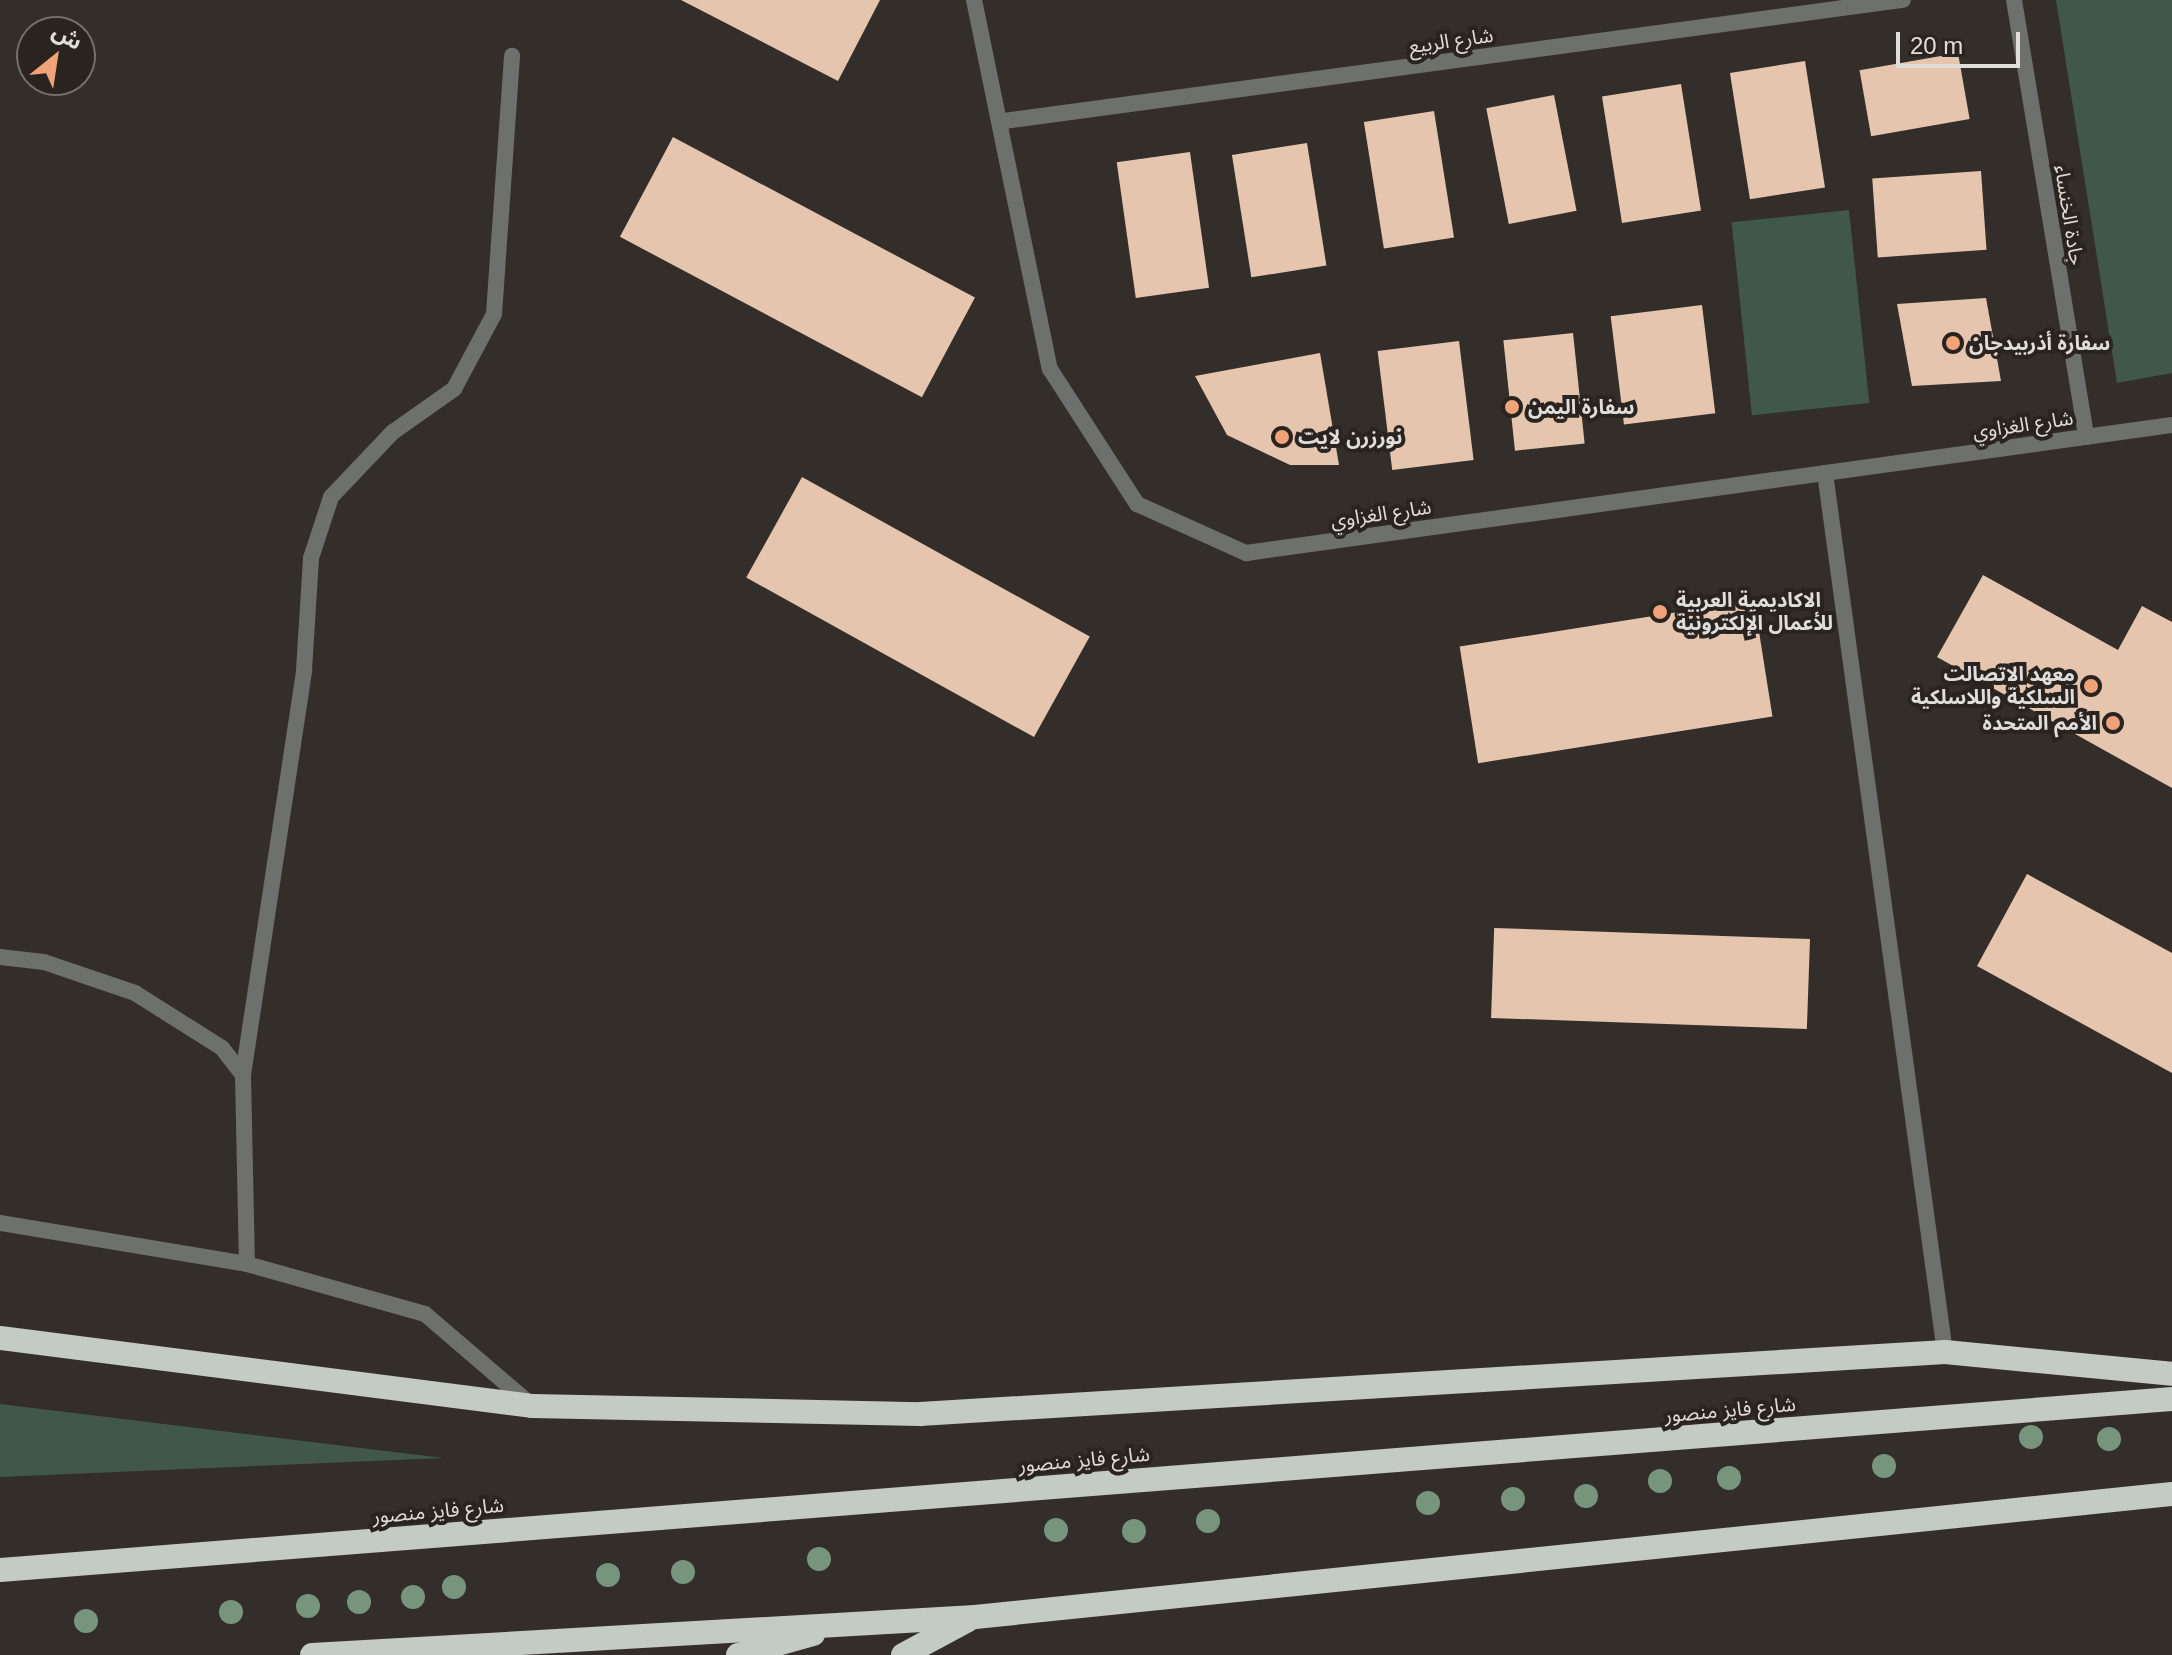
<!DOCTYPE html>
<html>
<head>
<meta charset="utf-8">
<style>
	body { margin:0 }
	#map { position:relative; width:2172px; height:1655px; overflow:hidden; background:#342e2a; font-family:Arial,"Noto Sans Arabic",sans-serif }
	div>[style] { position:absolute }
	.green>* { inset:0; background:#415849; transform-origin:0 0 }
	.building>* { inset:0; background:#e5c5ad; transform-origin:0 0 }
	.lane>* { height:16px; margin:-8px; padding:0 8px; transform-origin:8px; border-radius:8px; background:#6e706e }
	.street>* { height:16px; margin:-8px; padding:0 8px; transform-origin:8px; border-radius:8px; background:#6e706e }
	.highway>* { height:24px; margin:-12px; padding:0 12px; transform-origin:12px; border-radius:12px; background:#c4cac4 }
	.trees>* { width:24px; height:24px; margin:-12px; border-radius:50%; background:#77947d }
	.dots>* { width:22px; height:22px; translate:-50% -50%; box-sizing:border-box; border:4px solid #2a2420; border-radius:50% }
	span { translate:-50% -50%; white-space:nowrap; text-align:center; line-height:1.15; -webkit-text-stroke:8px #2a2420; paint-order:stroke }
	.street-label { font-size:20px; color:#e1ddda }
	.poi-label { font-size:20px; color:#e1ddda; font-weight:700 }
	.left { translate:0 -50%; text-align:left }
	.right { translate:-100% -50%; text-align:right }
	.north { position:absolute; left:16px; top:16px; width:80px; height:80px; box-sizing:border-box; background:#2a2420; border:2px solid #736e6a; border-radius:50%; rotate:30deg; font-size:22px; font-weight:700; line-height:32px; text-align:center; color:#e1ddda }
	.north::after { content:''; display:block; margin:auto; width:28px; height:36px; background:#f0a279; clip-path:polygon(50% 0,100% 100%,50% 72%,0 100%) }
	.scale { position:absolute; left:1896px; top:32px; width:124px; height:36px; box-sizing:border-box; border:4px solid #e1ddda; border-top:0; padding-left:10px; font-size:24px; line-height:28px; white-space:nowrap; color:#e1ddda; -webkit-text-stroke:6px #2a2420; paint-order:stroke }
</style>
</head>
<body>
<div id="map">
	<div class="green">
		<i style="clip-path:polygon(2056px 0,2172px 0,2172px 373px,2117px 383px)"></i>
		<i style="left:1849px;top:210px;width:194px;height:118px;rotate:84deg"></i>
		<i style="clip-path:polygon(0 1404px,443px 1458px,0 1477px)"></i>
	</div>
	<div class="building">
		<i style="clip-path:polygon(681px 0,880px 0,838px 81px)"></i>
		<i style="left:1958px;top:53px;width:67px;height:100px;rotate:80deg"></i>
		<i style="left:1805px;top:61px;width:128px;height:76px;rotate:81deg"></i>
		<i style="left:1681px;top:84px;width:128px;height:80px;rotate:81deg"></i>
		<i style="left:1554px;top:95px;width:118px;height:69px;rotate:79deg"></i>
		<i style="left:1434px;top:111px;width:128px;height:71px;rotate:81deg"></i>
		<i style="left:673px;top:137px;width:342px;height:113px;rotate:28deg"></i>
		<i style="left:1307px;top:143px;width:124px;height:76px;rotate:81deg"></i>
		<i style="left:1190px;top:152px;width:137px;height:74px;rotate:82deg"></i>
		<i style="left:1981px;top:171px;width:79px;height:109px;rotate:86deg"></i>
		<i style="clip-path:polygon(1986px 298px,2001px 381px,1912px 386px,1897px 304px)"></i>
		<i style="left:1702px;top:305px;width:109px;height:92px;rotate:83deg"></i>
		<i style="left:1573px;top:333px;width:111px;height:70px;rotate:84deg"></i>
		<i style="left:1459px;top:341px;width:120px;height:82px;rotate:83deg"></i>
		<i style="clip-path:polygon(1320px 353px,1339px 465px,1290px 465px,1227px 435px,1195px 376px)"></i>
		<i style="left:802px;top:477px;width:329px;height:115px;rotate:29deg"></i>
		<i style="clip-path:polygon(1983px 575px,2118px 650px,2142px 606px,2172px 622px,2172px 788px,1937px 657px)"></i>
		<i style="left:1754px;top:600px;width:118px;height:298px;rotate:81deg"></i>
		<i style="clip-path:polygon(2027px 874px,2172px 953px,2172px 1073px,1977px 966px)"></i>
		<i style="left:1810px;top:939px;width:90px;height:316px;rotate:92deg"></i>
	</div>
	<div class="lane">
		<i style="left:0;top:957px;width:44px;rotate:6.5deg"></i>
		<i style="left:44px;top:962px;width:96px;rotate:18.8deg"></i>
		<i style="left:135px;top:993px;width:103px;rotate:32.3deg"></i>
		<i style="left:222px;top:1048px;width:34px;rotate:52deg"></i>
		<i style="left:243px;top:1075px;width:189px;rotate:88.8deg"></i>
		<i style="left:243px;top:1075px;width:410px;rotate:-81.4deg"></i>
		<i style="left:304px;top:670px;width:112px;rotate:-86.4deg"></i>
		<i style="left:311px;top:558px;width:64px;rotate:-71.8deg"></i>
		<i style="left:331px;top:497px;width:90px;rotate:-46.4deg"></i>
		<i style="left:393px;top:432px;width:75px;rotate:-35.2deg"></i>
		<i style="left:454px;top:389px;width:85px;rotate:-61.9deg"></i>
		<i style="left:494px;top:314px;width:259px;rotate:-86deg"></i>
	</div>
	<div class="street">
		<i style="left:974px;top:0;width:377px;rotate:78.4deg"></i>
		<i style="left:1050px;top:369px;width:161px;rotate:57.2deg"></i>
		<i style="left:1137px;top:504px;width:120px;rotate:24.2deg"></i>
		<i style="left:1246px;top:553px;width:935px;rotate:-7.87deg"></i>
		<i style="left:2014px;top:0;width:443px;rotate:80.6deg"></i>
		<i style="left:1004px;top:121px;width:907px;rotate:-7.67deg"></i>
		<i style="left:1825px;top:473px;width:887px;rotate:82.23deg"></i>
		<i style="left:0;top:1223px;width:250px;rotate:9.4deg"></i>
		<i style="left:247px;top:1264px;width:185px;rotate:15.7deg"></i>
		<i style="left:425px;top:1314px;width:140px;rotate:40.6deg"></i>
	</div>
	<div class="highway">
		<i style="left:0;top:1338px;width:536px;rotate:7.28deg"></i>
		<i style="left:532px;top:1406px;width:388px;rotate:1.2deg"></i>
		<i style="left:920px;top:1414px;width:1027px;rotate:-3.46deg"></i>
		<i style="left:1945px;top:1352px;width:228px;rotate:5.5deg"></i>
		<i style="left:0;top:1570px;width:2179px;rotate:-4.5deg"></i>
		<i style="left:312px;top:1655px;width:664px;rotate:-3.28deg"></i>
		<i style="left:975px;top:1617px;width:1203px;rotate:-5.87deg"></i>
		<i style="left:738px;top:1655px;width:78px;rotate:-15.6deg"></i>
		<i style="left:903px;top:1655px;width:74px;rotate:-28.3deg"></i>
	</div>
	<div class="trees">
		<i style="left:2031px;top:1437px"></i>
		<i style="left:2109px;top:1439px"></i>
		<i style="left:1884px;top:1466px"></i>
		<i style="left:1729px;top:1478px"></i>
		<i style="left:1660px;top:1481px"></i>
		<i style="left:1586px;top:1496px"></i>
		<i style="left:1513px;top:1499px"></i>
		<i style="left:1428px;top:1503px"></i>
		<i style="left:1208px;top:1521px"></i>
		<i style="left:1056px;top:1530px"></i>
		<i style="left:1134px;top:1531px"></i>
		<i style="left:819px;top:1559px"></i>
		<i style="left:683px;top:1572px"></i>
		<i style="left:608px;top:1575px"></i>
		<i style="left:454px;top:1587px"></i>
		<i style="left:413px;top:1597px"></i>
		<i style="left:359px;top:1602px"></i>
		<i style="left:308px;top:1606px"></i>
		<i style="left:231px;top:1612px"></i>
		<i style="left:86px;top:1621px"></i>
	</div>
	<div class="dots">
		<i style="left:1953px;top:343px;background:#f0a279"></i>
		<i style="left:1512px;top:407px;background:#f0a279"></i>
		<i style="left:1282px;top:437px;background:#f0a279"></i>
		<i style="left:1660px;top:612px;background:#f0a279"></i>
		<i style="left:2091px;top:686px;background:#f0a279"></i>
		<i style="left:2113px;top:723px;background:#f0a279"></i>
	</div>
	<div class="street-label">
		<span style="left:1451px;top:41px;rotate:-8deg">شارع الربيع</span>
		<span style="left:2069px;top:215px;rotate:81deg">جادة الخنساء</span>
		<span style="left:2023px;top:425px;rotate:-8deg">شارع الغزاوي</span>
		<span style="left:1381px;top:514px;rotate:-8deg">شارع الغزاوي</span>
		<span style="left:1730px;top:1410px;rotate:-5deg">شارع فايز منصور</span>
		<span style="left:1084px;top:1460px;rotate:-5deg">شارع فايز منصور</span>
		<span style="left:438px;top:1511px;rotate:-5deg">شارع فايز منصور</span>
	</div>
	<div class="poi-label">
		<span class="left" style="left:1969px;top:343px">سفارة أذربيدجان</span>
		<span class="left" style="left:1528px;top:407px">سفارة اليمن</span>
		<span class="left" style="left:1298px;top:437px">نورزرن لايت</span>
		<span class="left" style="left:1676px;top:612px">الاكاديمية العربية<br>للأعمال الإلكترونية</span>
		<span class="right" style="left:2075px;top:686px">معهد الاتصالت<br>السلكية واللاسلكية</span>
		<span class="right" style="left:2097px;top:723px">الأمم المتحدة</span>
	</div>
	<div class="north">ش</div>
	<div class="scale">20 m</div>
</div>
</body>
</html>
